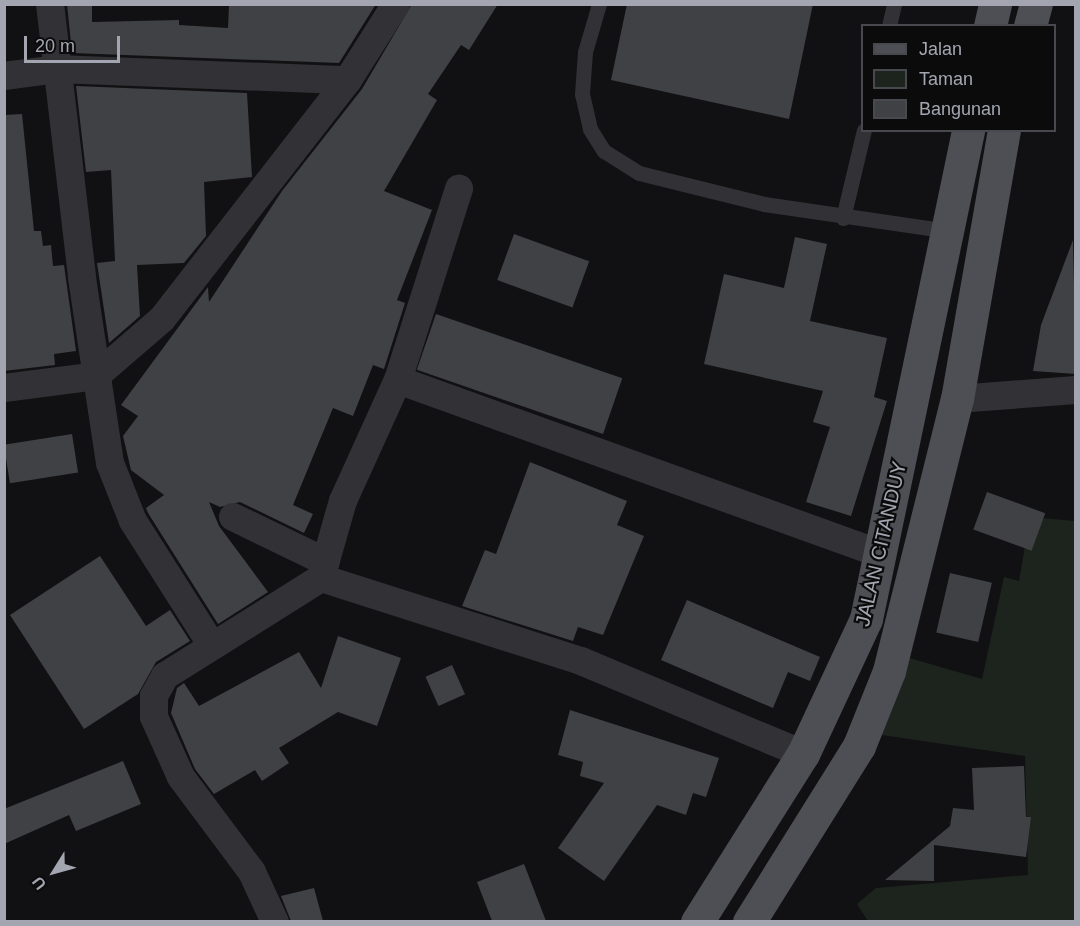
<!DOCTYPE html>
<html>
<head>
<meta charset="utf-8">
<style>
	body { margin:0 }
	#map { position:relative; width:1080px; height:926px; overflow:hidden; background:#111012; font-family:Helvetica,sans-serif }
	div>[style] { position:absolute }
	.green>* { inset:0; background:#1d241e }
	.building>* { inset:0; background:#404144; transform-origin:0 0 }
	.lane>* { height:15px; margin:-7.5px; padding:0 7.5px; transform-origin:7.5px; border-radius:7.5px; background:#323236 }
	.street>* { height:28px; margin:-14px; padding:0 14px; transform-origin:14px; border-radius:14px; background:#323236 }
	.primary>* { height:33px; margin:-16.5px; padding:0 16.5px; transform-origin:16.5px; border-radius:16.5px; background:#4e4f55 }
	span { translate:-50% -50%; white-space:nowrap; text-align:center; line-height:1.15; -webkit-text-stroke:4.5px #0c0b0c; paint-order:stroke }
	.street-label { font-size:20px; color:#a3a6b1 }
	.frame { position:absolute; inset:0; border:6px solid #a3a6b1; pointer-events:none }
	.legend { position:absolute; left:861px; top:24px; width:195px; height:108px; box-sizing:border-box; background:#0c0b0c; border:2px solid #48494e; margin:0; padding:8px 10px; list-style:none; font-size:18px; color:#a3a6b1 }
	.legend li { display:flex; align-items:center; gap:12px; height:30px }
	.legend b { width:30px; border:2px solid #48494e }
	.north { position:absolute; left:24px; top:842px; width:60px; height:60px; -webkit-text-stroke:4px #0c0b0c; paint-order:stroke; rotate:233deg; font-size:16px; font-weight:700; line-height:24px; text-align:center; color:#a3a6b1 }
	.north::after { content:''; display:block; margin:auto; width:21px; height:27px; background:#a3a6b1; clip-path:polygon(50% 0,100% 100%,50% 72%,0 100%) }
	.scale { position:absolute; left:24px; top:36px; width:96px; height:27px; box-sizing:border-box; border:3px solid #a3a6b1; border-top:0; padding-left:8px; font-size:18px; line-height:21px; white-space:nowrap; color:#a3a6b1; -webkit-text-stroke:4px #0c0b0c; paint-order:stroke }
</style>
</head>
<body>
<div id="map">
	<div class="green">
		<i style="clip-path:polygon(1030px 517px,1075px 521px,1075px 921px,868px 921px,857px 904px,876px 888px,1028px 875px,1025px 756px,875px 734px,906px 657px,982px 679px,1004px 577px,1019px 581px)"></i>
	</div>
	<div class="building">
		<i style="clip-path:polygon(67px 4px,92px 4px,92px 22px,179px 20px,179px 25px,228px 28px,229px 4px,376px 4px,339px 63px,72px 53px)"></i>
		<i style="clip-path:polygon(412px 4px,498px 4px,469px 50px,461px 45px,428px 94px,437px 100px,384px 191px,432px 210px,397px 300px,405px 303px,384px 369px,373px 365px,353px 416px,333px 408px,293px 505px,313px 514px,304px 533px,240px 502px,220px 507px,209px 502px,219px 526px,268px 592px,218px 624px,148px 513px,146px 508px,164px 495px,131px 470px,123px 436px,138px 416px,121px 405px,208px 287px,209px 302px,282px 191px,362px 89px)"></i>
		<i style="clip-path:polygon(627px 4px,813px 4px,789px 119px,611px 80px)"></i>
		<i style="clip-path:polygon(76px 86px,247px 93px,252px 177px,204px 182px,206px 236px,184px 263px,137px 265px,140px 316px,109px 343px,97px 263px,115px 261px,111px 170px,86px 172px)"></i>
		<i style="clip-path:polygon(22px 114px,34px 231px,41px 231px,43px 246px,51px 245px,53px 266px,64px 265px,76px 351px,54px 354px,55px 365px,4px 371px,4px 115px)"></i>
		<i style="left:514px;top:234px;width:80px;height:49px;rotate:20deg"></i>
		<i style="clip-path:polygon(795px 237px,827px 244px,810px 321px,887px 338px,874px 397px,887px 401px,851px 516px,806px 502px,830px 427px,813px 422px,823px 391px,704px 364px,724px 274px,784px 288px)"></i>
		<i style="clip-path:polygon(1073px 240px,1076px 374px,1033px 371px,1041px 325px)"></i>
		<i style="left:436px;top:314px;width:197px;height:59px;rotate:19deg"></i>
		<i style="left:72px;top:434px;width:39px;height:69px;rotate:81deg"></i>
		<i style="clip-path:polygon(530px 462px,627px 501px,617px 525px,644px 536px,603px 635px,578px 627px,573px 641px,462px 606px,485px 550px,496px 554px)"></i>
		<i style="left:987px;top:492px;width:62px;height:40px;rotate:20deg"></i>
		<i style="clip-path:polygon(100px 556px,146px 626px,170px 610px,190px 641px,156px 662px,138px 694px,84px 729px,10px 615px)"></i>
		<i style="left:950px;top:573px;width:43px;height:61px;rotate:13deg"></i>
		<i style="clip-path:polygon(687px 600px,820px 657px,810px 681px,788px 672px,773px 708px,661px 660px)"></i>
		<i style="clip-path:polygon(338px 636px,401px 658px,377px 726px,338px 712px,279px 748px,289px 763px,262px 781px,255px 770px,214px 794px,195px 769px,171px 713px,177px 688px,184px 683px,199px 706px,299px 652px,321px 688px)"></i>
		<i style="left:452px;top:665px;width:32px;height:29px;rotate:66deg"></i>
		<i style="clip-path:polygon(570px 710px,719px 758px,706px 797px,693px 793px,686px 815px,657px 805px,604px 881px,558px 848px,604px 783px,580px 776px,583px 762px,558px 755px)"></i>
		<i style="clip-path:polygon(123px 761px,141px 804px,76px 831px,69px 815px,4px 844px,4px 809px)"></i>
		<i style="clip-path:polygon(1024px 766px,1026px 817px,1031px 817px,1026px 857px,934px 845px,934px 881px,885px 880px,950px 826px,953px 808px,974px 810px,972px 768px)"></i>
		<i style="clip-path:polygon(524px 864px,546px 921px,492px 921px,477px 882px)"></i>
		<i style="clip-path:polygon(314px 888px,323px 921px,291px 921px,281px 896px)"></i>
	</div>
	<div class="lane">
		<i style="left:599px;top:4px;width:50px;rotate:106.3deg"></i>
		<i style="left:585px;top:52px;width:42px;rotate:94.1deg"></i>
		<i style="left:582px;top:94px;width:36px;rotate:77deg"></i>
		<i style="left:590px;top:129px;width:26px;rotate:58deg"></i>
		<i style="left:604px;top:151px;width:41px;rotate:32.2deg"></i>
		<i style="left:639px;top:173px;width:129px;rotate:13.9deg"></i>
		<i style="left:764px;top:204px;width:186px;rotate:8.3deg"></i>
		<i style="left:889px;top:26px;width:23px;rotate:-77deg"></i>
		<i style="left:843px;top:218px;width:90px;rotate:-76.6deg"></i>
	</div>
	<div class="street">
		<i style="left:50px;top:4px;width:276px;rotate:83.3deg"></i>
		<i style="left:82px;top:278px;width:187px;rotate:81.4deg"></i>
		<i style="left:110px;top:463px;width:62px;rotate:68.4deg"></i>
		<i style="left:133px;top:521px;width:146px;rotate:57.6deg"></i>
		<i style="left:4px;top:76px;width:53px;rotate:-7.5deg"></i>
		<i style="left:57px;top:69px;width:291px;rotate:2.2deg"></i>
		<i style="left:398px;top:380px;width:513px;rotate:19.81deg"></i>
		<i style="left:4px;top:388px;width:93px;rotate:-7.4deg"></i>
		<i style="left:96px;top:376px;width:87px;rotate:-40.8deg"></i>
		<i style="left:162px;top:319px;width:303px;rotate:-52.1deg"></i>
		<i style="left:348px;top:80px;width:90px;rotate:-57.7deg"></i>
		<i style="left:957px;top:399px;width:119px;rotate:-4.3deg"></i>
		<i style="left:233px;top:517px;width:103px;rotate:25.8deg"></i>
		<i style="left:321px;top:578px;width:80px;rotate:-74.1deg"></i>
		<i style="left:343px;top:501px;width:133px;rotate:-65.6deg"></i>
		<i style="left:398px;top:380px;width:201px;rotate:-72.3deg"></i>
		<i style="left:275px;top:922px;width:55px;rotate:-114.7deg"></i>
		<i style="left:252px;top:872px;width:119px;rotate:-126.8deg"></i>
		<i style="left:181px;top:777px;width:66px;rotate:-114.2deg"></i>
		<i style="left:154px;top:717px;width:21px;rotate:-90deg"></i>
		<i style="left:154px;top:696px;width:23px;rotate:-61deg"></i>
		<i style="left:165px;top:676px;width:184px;rotate:-32.1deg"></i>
		<i style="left:321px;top:578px;width:273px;rotate:17.7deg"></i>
		<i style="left:581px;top:661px;width:241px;rotate:22.7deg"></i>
	</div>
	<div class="primary">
		<i style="left:990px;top:26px;width:23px;rotate:-77deg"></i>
		<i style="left:1030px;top:26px;width:23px;rotate:-75deg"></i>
		<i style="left:697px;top:922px;width:199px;rotate:-57.8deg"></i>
		<i style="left:803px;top:754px;width:149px;rotate:-65deg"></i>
		<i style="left:866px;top:619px;width:500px;rotate:-78.2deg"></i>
		<i style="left:749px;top:922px;width:208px;rotate:-58deg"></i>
		<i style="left:859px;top:746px;width:81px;rotate:-68.2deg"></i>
		<i style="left:889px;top:671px;width:280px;rotate:-76deg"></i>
		<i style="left:957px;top:399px;width:273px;rotate:-80.1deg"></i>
	</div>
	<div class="street-label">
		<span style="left:881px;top:544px;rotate:-77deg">JALAN CITANDUY</span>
	</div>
	<div class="frame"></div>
	<ul class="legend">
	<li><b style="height:8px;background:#4e4f55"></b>Jalan</li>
	<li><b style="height:16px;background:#1d241e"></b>Taman</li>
	<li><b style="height:16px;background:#404144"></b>Bangunan</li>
	</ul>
	<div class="north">U</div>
	<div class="scale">20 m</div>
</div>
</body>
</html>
